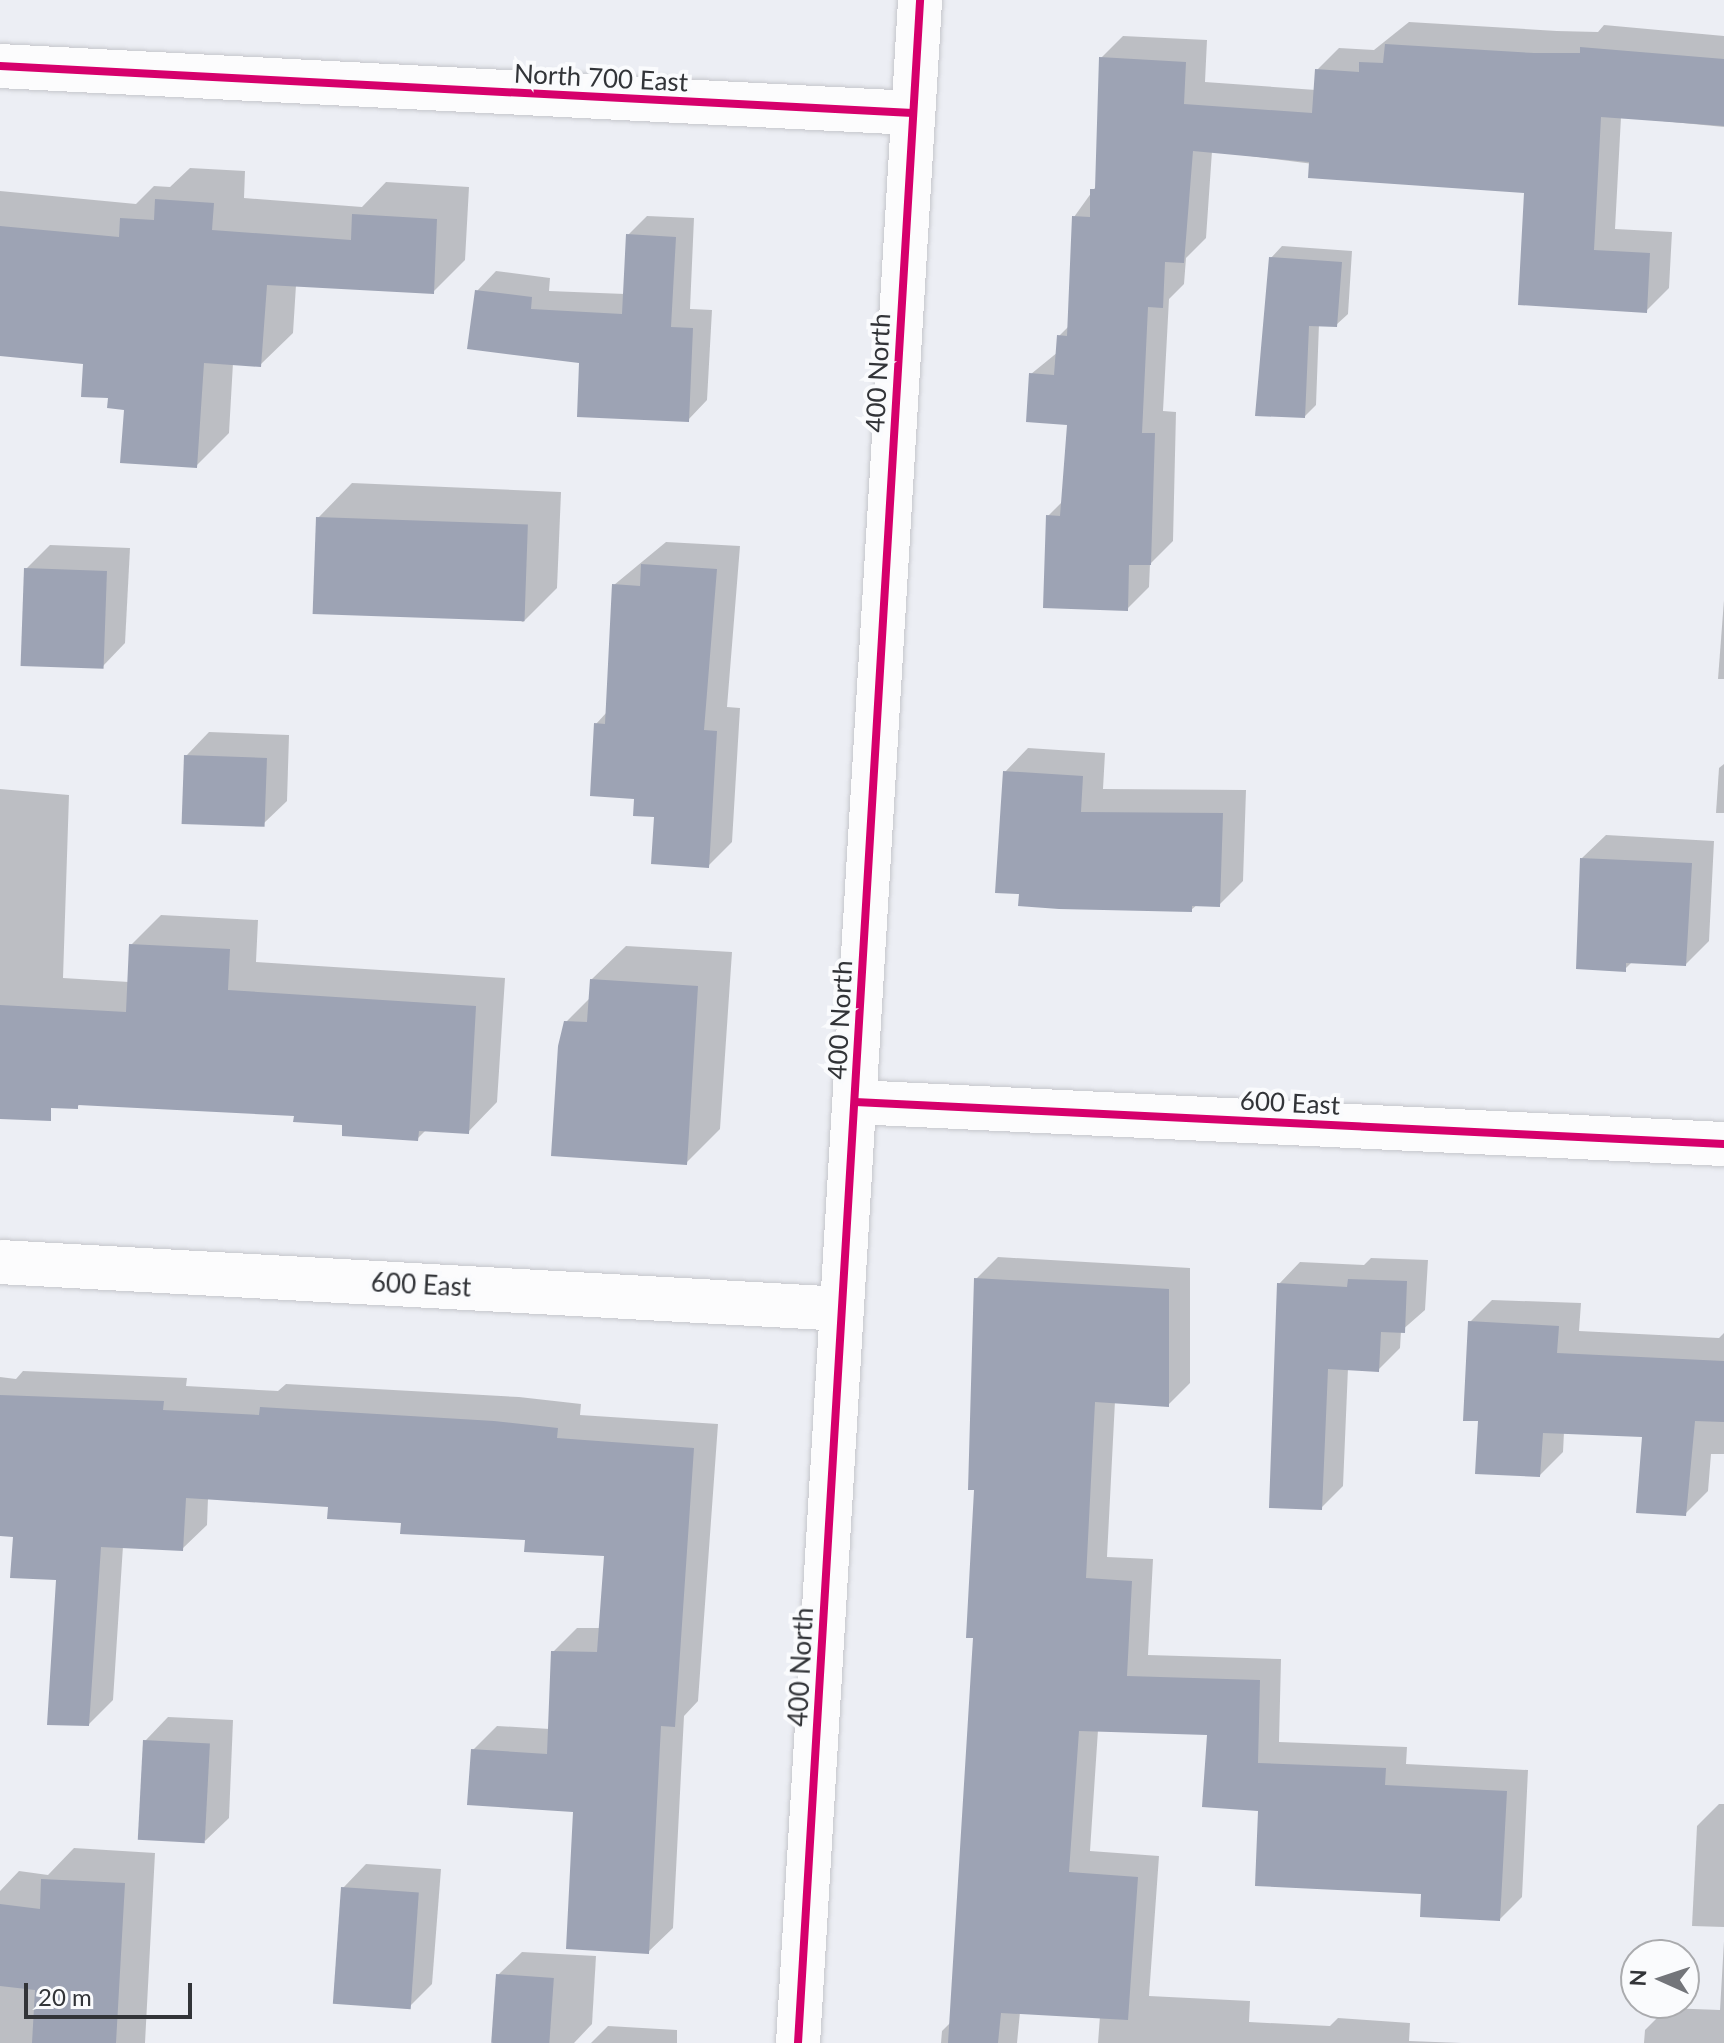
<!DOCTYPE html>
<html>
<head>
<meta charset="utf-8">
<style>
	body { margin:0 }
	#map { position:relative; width:1724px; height:2043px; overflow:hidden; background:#eceef4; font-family:Lato,sans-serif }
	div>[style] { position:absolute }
	.shadow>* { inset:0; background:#0003 }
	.building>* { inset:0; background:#9da3b4; transform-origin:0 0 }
	.roads { filter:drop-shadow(0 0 2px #c5c6cb) drop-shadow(0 0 2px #c5c6cb) }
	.minor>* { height:44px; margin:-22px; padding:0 22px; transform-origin:22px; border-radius:22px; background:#fcfcfd }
	.major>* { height:44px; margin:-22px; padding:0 22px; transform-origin:22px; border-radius:22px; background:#fcfcfd }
	.cycleway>* { height:8px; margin:-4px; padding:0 4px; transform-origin:4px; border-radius:4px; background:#d6006c }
	span { translate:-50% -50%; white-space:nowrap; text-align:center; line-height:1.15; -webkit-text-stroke:8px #fafbfd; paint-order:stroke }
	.street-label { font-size:26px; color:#323438 }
	.north { position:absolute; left:1620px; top:1939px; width:80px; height:80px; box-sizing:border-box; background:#fafbfd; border:2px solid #aaabae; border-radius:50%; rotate:273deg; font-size:22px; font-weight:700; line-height:32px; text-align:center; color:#323438 }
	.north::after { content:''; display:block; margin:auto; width:28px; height:36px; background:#73757a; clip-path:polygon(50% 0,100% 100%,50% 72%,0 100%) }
	.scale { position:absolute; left:24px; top:1983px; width:168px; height:36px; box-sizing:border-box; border:4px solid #323438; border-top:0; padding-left:10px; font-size:24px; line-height:28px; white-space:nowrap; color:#323438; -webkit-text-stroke:6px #fafbfd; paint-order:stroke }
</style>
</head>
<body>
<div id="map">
	<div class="shadow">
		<i style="clip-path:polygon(1409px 22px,1557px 31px,1598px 32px,1604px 25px,1724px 36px,1724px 127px,1621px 117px,1615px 229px,1672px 232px,1669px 288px,1646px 311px,1526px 191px,1212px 151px,1206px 238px,1186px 258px,1184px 284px,1169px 299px,1163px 411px,1176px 412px,1173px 541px,1150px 564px,1149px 587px,1127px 609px,1048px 516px,1063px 501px,1069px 423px,1031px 374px,1058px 352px,1059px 336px,1069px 326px,1074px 217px,1097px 185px,1101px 58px,1123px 36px,1207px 40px,1205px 82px,1316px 90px,1317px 70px,1339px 48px,1374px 50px)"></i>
		<i style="clip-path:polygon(190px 168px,245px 171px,244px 198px,362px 207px,386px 182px,469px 187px,465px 260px,433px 292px,296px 285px,293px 333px,260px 365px,233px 363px,229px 433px,196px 466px,110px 397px,85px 362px,0 354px,0 191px,136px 204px,154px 186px,170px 187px)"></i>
		<i style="clip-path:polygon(647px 216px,694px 218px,690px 309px,712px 310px,707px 400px,688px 420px,582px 361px,477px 291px,496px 271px,550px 278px,549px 291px,625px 294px,628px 235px)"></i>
		<i style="clip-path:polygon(1282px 246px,1352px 251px,1348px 314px,1336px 325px,1319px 324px,1316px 405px,1305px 416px,1271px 258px)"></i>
		<i style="clip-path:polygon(352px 483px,561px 492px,557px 588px,523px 622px,318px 518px)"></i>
		<i style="clip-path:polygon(666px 542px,740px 546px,727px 707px,740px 708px,732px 842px,708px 866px,637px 798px,596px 724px,607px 712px,614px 585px)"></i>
		<i style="clip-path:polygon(50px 545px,130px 548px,125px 643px,102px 667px,26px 569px)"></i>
		<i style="clip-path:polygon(1724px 600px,1724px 679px,1718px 679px)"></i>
		<i style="clip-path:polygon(209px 732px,289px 735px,287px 801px,263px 824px,186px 756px)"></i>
		<i style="clip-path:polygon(1028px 748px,1105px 753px,1103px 789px,1246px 790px,1243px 881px,1219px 905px,1198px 904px,1191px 910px,1005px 772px)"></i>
		<i style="clip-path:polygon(1724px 764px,1724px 813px,1716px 813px,1719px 768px)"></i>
		<i style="clip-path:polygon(0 789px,69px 795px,63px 978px,129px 982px,131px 945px,161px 915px,258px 920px,256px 962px,505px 978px,497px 1102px,468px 1132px,427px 1129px,417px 1139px,296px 1114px,81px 1103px,77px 1107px,0 1046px)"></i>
		<i style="clip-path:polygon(1606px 835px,1714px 841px,1709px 941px,1686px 964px,1633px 961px,1625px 969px,1582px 858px)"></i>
		<i style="clip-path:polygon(626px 946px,732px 952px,720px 1129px,686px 1163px,566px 1022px,591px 997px,591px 980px)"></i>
		<i style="clip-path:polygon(998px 1257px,1190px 1268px,1190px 1383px,1168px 1405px,1115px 1401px,1107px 1557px,1153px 1559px,1148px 1655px,1281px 1659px,1279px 1742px,1407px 1747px,1406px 1764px,1528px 1770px,1522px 1897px,1500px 1919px,1423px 1892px,1261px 1809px,1209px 1733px,1098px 1730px,1090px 1851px,1159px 1856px,1149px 1996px,1250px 2001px,1249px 2022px,1330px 2026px,1338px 2018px,1410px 2023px,1409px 2041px,1462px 2043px,1098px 2043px,1100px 2016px,1020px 2012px,1017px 2043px,941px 2043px,942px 2031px,952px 2021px,975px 1636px,976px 1279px)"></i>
		<i style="clip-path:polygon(1371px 1258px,1428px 1260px,1425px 1310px,1401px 1331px,1400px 1348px,1378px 1370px,1348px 1368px,1343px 1486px,1321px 1508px,1279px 1284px,1300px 1262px,1364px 1265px)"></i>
		<i style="clip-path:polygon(1492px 1300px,1581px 1303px,1579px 1331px,1719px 1338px,1724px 1333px,1724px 1454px,1711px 1454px,1708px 1491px,1685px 1514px,1644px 1435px,1564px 1432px,1563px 1452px,1540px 1475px,1480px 1420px,1470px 1322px)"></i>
		<i style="clip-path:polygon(23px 1371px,187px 1378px,186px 1386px,278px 1391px,286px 1384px,519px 1397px,581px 1404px,580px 1415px,718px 1424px,698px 1701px,684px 1716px,673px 1928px,648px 1952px,575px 1810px,473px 1750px,497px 1726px,550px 1729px,553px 1652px,577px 1628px,601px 1628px,606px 1554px,330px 1505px,208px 1498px,207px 1525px,182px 1549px,123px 1546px,113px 1700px,89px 1724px,58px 1578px,15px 1535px,0 1534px,0 1377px,16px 1379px)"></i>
		<i style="clip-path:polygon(168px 1717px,233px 1720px,229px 1818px,205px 1841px,145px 1741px)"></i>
		<i style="clip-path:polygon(1719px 1804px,1724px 1804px,1724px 1927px,1692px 1926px,1697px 1826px)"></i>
		<i style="clip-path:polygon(74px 1848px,155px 1853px,145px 2043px,0 2043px,0 1891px,19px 1871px,48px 1875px)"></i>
		<i style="clip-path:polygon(366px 1864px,441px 1869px,432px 1984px,409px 2007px,343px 1888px)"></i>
		<i style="clip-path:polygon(1724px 1941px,1724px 2043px,1644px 2043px,1645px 2030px,1667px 2008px,1720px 2010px)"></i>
		<i style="clip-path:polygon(522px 1952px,596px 1956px,592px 2024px,574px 2043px,495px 2043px,498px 1975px)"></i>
		<i style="clip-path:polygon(608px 2026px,677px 2030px,677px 2043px,591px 2043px)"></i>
	</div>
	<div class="building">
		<i style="clip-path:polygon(1385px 44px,1534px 53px,1580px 53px,1580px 47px,1724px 59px,1724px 126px,1601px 117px,1594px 250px,1650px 253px,1647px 313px,1518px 305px,1524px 193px,1308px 178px,1309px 162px,1193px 151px,1184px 263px,1165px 262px,1163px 308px,1148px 307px,1142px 433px,1155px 433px,1151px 565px,1129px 565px,1128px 611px,1043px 608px,1046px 515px,1060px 516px,1067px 425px,1026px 422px,1029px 373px,1054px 375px,1057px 335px,1067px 336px,1072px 216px,1090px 217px,1090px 189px,1095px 189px,1099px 57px,1186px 62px,1184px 104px,1312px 113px,1315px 69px,1359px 72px,1359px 62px,1383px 63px)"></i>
		<i style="clip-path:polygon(155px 199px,214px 203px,212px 230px,351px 240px,352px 214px,437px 219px,434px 294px,267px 285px,261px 367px,204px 363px,197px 468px,120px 463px,124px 410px,107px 408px,108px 398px,81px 397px,83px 364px,0 356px,0 226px,119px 237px,120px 218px,154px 220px)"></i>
		<i style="clip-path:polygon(626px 234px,676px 237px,671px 327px,693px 328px,689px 422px,577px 417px,579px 363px,467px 349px,475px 290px,532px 297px,531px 309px,622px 314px)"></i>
		<i style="clip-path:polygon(1269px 257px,1342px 262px,1337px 327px,1309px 326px,1305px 418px,1255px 416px)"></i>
		<i style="left:316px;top:517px;width:212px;height:97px;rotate:2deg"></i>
		<i style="clip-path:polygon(641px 564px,717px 569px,704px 730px,717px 731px,709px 868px,651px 864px,654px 817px,633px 816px,634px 799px,590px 796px,594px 723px,605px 724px,612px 584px,640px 586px)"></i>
		<i style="left:24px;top:568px;width:83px;height:98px;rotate:2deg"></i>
		<i style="left:184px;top:755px;width:83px;height:69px;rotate:2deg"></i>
		<i style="clip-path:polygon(1003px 771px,1083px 776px,1081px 812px,1223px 813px,1220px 907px,1192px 906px,1192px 912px,1059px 909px,1018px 906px,1019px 894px,995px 893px)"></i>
		<i style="clip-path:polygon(1580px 858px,1692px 863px,1686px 966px,1626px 963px,1626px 972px,1576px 969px)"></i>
		<i style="clip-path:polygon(129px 944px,230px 949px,228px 990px,476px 1006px,469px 1134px,419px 1131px,418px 1141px,342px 1136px,342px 1125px,293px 1122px,294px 1116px,78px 1105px,78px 1109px,51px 1108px,51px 1121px,0 1119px,0 1005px,126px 1012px)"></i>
		<i style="clip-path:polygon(590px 979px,698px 986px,687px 1165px,551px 1156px,558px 1046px,564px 1021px,587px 1022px)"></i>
		<i style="clip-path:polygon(974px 1278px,1169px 1289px,1169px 1407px,1095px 1402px,1086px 1578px,1132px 1581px,1127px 1676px,1260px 1680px,1258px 1763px,1386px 1768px,1385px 1785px,1507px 1791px,1500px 1921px,1420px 1917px,1421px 1894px,1255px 1886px,1258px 1811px,1202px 1807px,1207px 1735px,1079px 1731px,1069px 1872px,1138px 1877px,1128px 2020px,1001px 2013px,998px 2043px,948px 2043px,973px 1638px,966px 1638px,974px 1490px,968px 1490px)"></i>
		<i style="clip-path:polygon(1348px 1279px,1407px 1281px,1405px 1333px,1381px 1332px,1379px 1372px,1328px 1369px,1322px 1510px,1269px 1508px,1277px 1283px,1347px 1287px)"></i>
		<i style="clip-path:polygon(1468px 1321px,1559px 1326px,1557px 1353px,1724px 1361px,1724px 1422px,1695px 1421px,1686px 1516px,1636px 1513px,1642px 1437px,1543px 1433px,1540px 1477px,1475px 1474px,1478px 1421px,1463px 1421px)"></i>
		<i style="clip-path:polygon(0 1395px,164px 1401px,163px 1410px,259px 1415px,260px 1407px,494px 1421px,558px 1428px,557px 1438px,694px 1448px,675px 1727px,661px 1726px,649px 1954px,566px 1949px,573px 1812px,467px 1805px,471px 1749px,547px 1754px,551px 1651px,597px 1652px,604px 1556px,524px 1552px,525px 1540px,400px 1534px,401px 1523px,327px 1519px,328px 1507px,186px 1498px,183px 1551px,101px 1547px,89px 1726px,47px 1725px,56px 1580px,10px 1578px,13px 1537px,0 1536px)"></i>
		<i style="left:143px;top:1740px;width:67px;height:100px;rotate:3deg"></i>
		<i style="clip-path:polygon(41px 1879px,125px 1883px,116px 2043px,32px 2043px,35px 1990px,0 1986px,0 1904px,40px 1909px)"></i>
		<i style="left:341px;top:1887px;width:78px;height:117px;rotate:4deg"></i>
		<i style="left:496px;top:1974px;width:58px;height:69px;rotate:4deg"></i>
	</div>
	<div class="roads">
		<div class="minor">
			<i style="left:0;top:66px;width:914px;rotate:2.95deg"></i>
			<i style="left:855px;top:1102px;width:870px;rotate:2.77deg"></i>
			<i style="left:0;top:1262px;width:843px;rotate:3.19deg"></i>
		</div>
		<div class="major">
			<i style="left:798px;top:2043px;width:2047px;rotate:-86.58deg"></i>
		</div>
	</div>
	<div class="cycleway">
		<i style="left:0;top:66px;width:914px;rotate:2.95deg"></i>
		<i style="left:855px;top:1102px;width:870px;rotate:2.77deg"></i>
		<i style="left:798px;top:2043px;width:2047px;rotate:-86.58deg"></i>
	</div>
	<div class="street-label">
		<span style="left:601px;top:78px;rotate:3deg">North 700 East</span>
		<span style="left:878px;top:373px;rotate:-87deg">400 North</span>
		<span style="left:840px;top:1020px;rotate:-87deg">400 North</span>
		<span style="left:1290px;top:1103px;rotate:3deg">600 East</span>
		<span style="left:421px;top:1285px;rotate:3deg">600 East</span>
		<span style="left:801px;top:1667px;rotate:-87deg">400 North</span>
	</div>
	<div class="north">N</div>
	<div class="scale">20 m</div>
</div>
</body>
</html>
